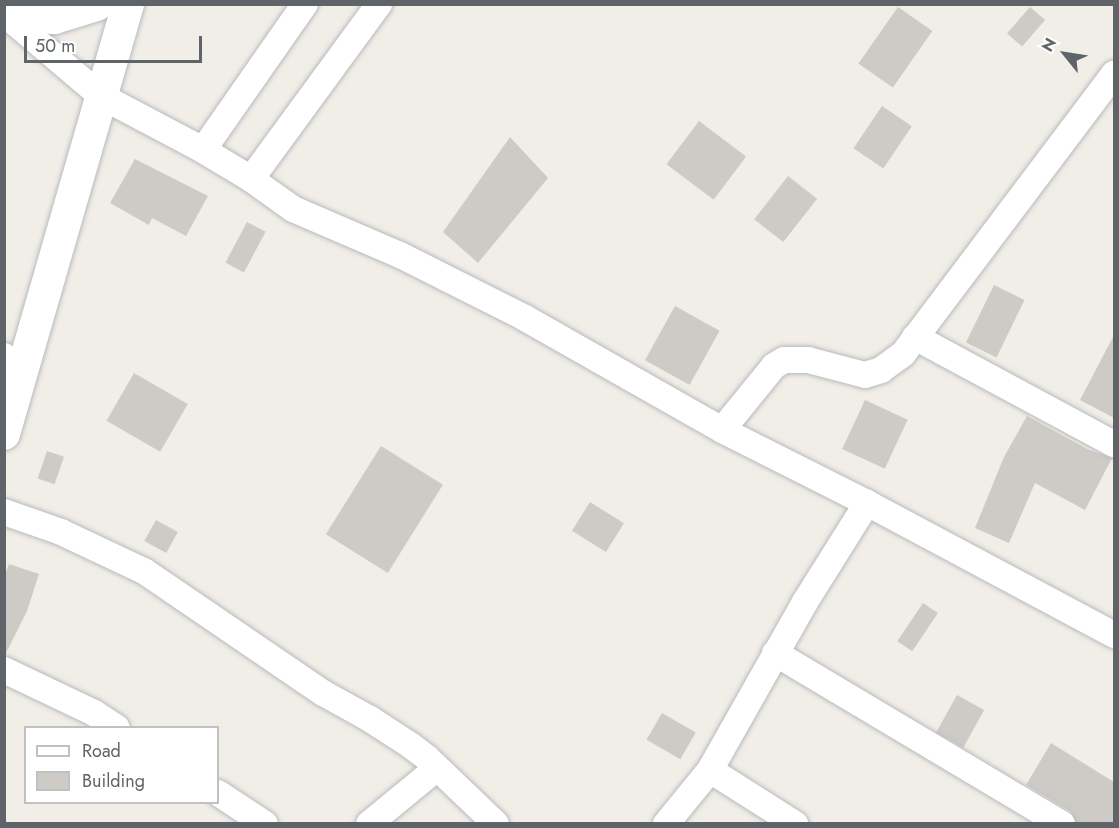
<!DOCTYPE html>
<html>
<head>
<meta charset="utf-8">
<style>
	body { margin:0 }
	#map { position:relative; width:1119px; height:828px; overflow:hidden; background:#f1eee7; font-family:Jost,sans-serif }
	div>[style] { position:absolute }
	.building>* { inset:0; background:#cecbc6; transform-origin:0 0 }
	.roads { filter:drop-shadow(0 0 2px #b7babe) drop-shadow(0 0 2px #b7babe) }
	.minor>* { height:26px; margin:-13px; padding:0 13px; transform-origin:13px; border-radius:13px; background:#fff }
	.tertiary>* { height:32px; margin:-16px; padding:0 16px; transform-origin:16px; border-radius:16px; background:#fff }
	.secondary>* { height:33px; margin:-16.5px; padding:0 16.5px; transform-origin:16.5px; border-radius:16.5px; background:#fff }
	span { translate:-50% -50%; white-space:nowrap; text-align:center; line-height:1.15; -webkit-text-stroke:4.5px #fff; paint-order:stroke }
	.frame { position:absolute; inset:0; border:6px solid #5e6468; pointer-events:none }
	.legend { position:absolute; left:24px; top:726px; width:195px; height:78px; box-sizing:border-box; background:#fff; border:2px solid #bfc1c3; margin:0; padding:8px 10px; list-style:none; font-size:18px; color:#5e6468 }
	.legend li { display:flex; align-items:center; gap:12px; height:30px }
	.legend b { width:30px; border:2px solid #bfc1c3 }
	.north { position:absolute; left:1035px; top:24px; width:60px; height:60px; -webkit-text-stroke:4px #fff; paint-order:stroke; rotate:300deg; font-size:16px; font-weight:700; line-height:24px; text-align:center; color:#5e6468 }
	.north::after { content:''; display:block; margin:auto; width:21px; height:27px; background:#5e6468; clip-path:polygon(50% 0,100% 100%,50% 72%,0 100%) }
	.scale { position:absolute; left:24px; top:36px; width:178px; height:27px; box-sizing:border-box; border:3px solid #5e6468; border-top:0; padding-left:8px; font-size:18px; line-height:21px; white-space:nowrap; color:#5e6468; -webkit-text-stroke:4px #fff; paint-order:stroke }
</style>
</head>
<body>
<div id="map">
	<div class="building">
		<i style="left:898px;top:7px;width:42px;height:69px;rotate:35deg"></i>
		<i style="left:1030px;top:7px;width:20px;height:35px;rotate:41deg"></i>
		<i style="left:882px;top:106px;width:36px;height:51px;rotate:34deg"></i>
		<i style="left:699px;top:121px;width:59px;height:54px;rotate:37deg"></i>
		<i style="clip-path:polygon(510px 137px,548px 178px,478px 263px,443px 232px)"></i>
		<i style="clip-path:polygon(135px 159px,208px 196px,186px 236px,152px 218px,149px 225px,110px 203px)"></i>
		<i style="left:788px;top:176px;width:37px;height:55px;rotate:38deg"></i>
		<i style="left:247px;top:222px;width:21px;height:46px;rotate:28deg"></i>
		<i style="left:994px;top:285px;width:34px;height:64px;rotate:26deg"></i>
		<i style="left:675px;top:306px;width:51px;height:62px;rotate:29deg"></i>
		<i style="clip-path:polygon(1114px 335px,1114px 418px,1080px 400px)"></i>
		<i style="left:134px;top:373px;width:62px;height:55px;rotate:30deg"></i>
		<i style="left:865px;top:400px;width:47px;height:54px;rotate:25deg"></i>
		<i style="clip-path:polygon(1027px 416px,1087px 449px,1112px 458px,1085px 510px,1035px 483px,1009px 543px,975px 528px,1004px 457px)"></i>
		<i style="left:381px;top:446px;width:73px;height:104px;rotate:32deg"></i>
		<i style="left:47px;top:451px;width:18px;height:29px;rotate:19deg"></i>
		<i style="left:590px;top:502px;width:40px;height:34px;rotate:32deg"></i>
		<i style="left:156px;top:520px;width:25px;height:24px;rotate:29deg"></i>
		<i style="clip-path:polygon(9px 564px,39px 574px,27px 611px,5px 655px,4px 577px)"></i>
		<i style="left:923px;top:603px;width:18px;height:46px;rotate:34deg"></i>
		<i style="left:957px;top:695px;width:31px;height:43px;rotate:29deg"></i>
		<i style="left:662px;top:713px;width:39px;height:31px;rotate:30deg"></i>
		<i style="clip-path:polygon(1051px 743px,1114px 782px,1114px 824px,1077px 824px,1070px 811px,1026px 785px)"></i>
	</div>
	<div class="roads">
		<div class="minor">
			<i style="left:7px;top:16px;width:123px;rotate:40.4deg"></i>
			<i style="left:101px;top:96px;width:115px;rotate:27.9deg"></i>
			<i style="left:203px;top:150px;width:56px;rotate:31.1deg"></i>
			<i style="left:251px;top:179px;width:52px;rotate:35.5deg"></i>
			<i style="left:293px;top:209px;width:116px;rotate:23.3deg"></i>
			<i style="left:400px;top:255px;width:140px;rotate:26.7deg"></i>
			<i style="left:525px;top:318px;width:227px;rotate:29.6deg"></i>
			<i style="left:722px;top:430px;width:162px;rotate:26.7deg"></i>
			<i style="left:867px;top:503px;width:280px;rotate:28.1deg"></i>
			<i style="left:203px;top:150px;width:178px;rotate:-55.1deg"></i>
			<i style="left:251px;top:179px;width:217px;rotate:-53.8deg"></i>
			<i style="left:915px;top:337px;width:226px;rotate:28.3deg"></i>
			<i style="left:4px;top:356px;width:26px;rotate:43deg"></i>
			<i style="left:722px;top:430px;width:82px;rotate:-50.9deg"></i>
			<i style="left:774px;top:366px;width:12px;rotate:-31deg"></i>
			<i style="left:784px;top:360px;width:24px"></i>
			<i style="left:808px;top:360px;width:59px;rotate:14.7deg"></i>
			<i style="left:865px;top:375px;width:17px;rotate:-17deg"></i>
			<i style="left:881px;top:370px;width:27px;rotate:-36deg"></i>
			<i style="left:903px;top:354px;width:351px;rotate:-53deg"></i>
			<i style="left:4px;top:512px;width:60px;rotate:19.3deg"></i>
			<i style="left:61px;top:532px;width:92px;rotate:25.2deg"></i>
			<i style="left:144px;top:571px;width:217px;rotate:34.3deg"></i>
			<i style="left:323px;top:693px;width:54px;rotate:29deg"></i>
			<i style="left:370px;top:719px;width:48px;rotate:33deg"></i>
			<i style="left:410px;top:745px;width:21px;rotate:37deg"></i>
			<i style="left:427px;top:758px;width:95px;rotate:43.7deg"></i>
			<i style="left:775px;top:653px;width:334px;rotate:30.8deg"></i>
			<i style="left:4px;top:670px;width:100px;rotate:25.5deg"></i>
			<i style="left:94px;top:713px;width:27px;rotate:33deg"></i>
			<i style="left:710px;top:770px;width:101px;rotate:32.4deg"></i>
			<i style="left:218px;top:793px;width:56px;rotate:33.4deg"></i>
			<i style="left:369px;top:824px;width:88px;rotate:-39.5deg"></i>
			<i style="left:666px;top:824px;width:70px;rotate:-50.8deg"></i>
			<i style="left:710px;top:770px;width:193px;rotate:-60.5deg"></i>
			<i style="left:805px;top:602px;width:117px;rotate:-57.9deg"></i>
		</div>
		<div class="tertiary">
			<i style="left:4px;top:434px;width:448px;rotate:-73.9deg"></i>
		</div>
		<div class="secondary">
			<i style="left:4px;top:15px;width:50px;rotate:2.3deg"></i>
			<i style="left:54px;top:17px;width:44px;rotate:-17.2deg"></i>
		</div>
	</div>
	<div class="frame"></div>
	<ul class="legend">
	<li><b style="height:8px;background:#fff"></b>Road</li>
	<li><b style="height:16px;background:#cecbc6"></b>Building</li>
	</ul>
	<div class="north">N</div>
	<div class="scale">50 m</div>
</div>
</body>
</html>
